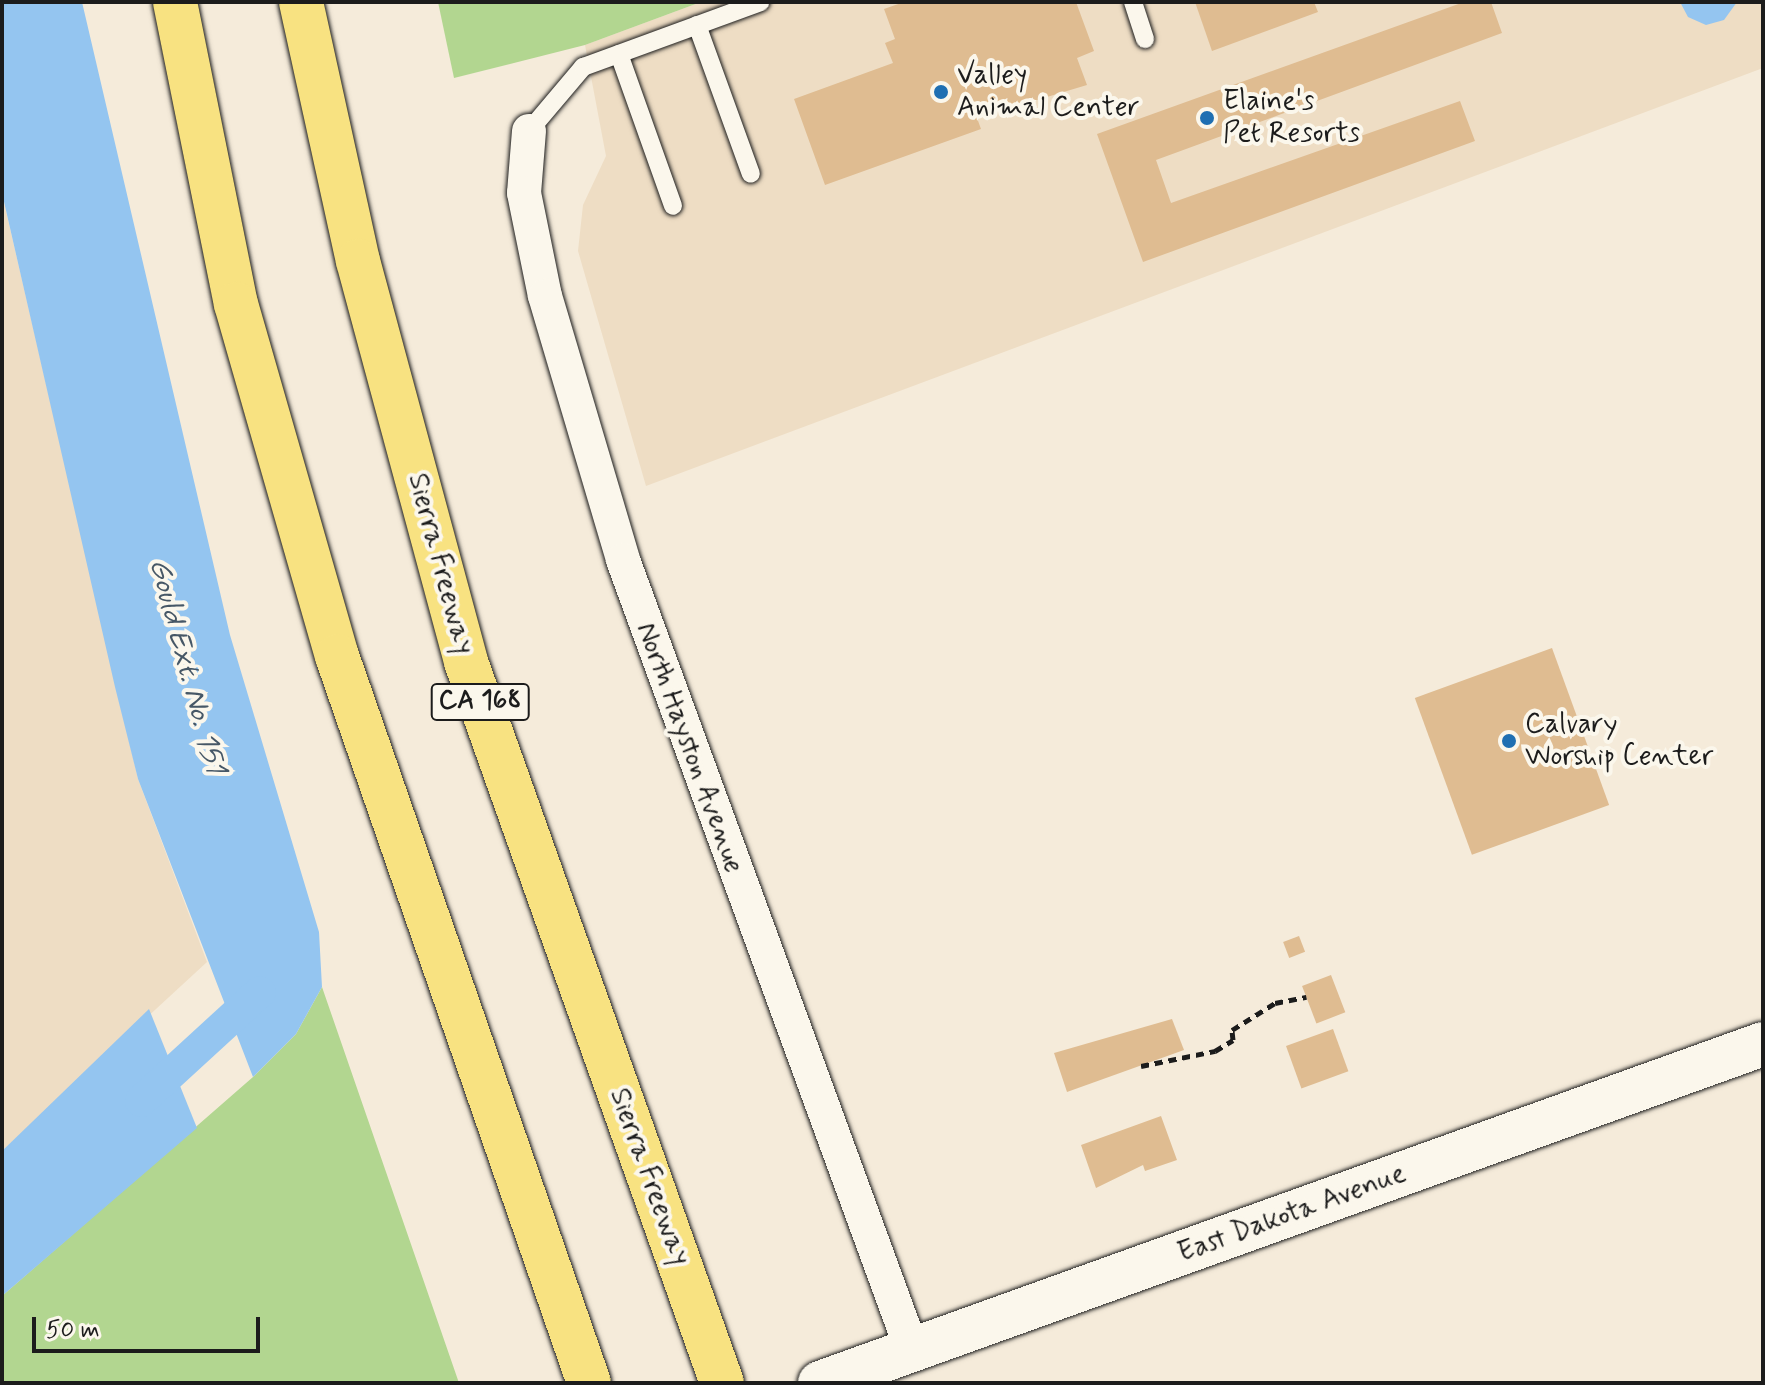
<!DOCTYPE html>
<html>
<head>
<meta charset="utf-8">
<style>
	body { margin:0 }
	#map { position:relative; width:1765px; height:1385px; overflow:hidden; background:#f5ebda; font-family:Mynerve,sans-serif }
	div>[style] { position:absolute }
	.built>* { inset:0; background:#eeddc4 }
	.green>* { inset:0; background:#b2d690 }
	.water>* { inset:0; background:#94c5f0 }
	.canal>* { height:32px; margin:-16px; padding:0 16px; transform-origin:16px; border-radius:16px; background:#94c5f0 }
	.building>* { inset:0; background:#dfbc91; transform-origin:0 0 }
	.path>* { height:5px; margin-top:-2.5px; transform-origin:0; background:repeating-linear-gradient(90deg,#1c1c1c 0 8px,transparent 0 14px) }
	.roads { filter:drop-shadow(0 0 2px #1c1c1c) drop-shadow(0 0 2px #1c1c1c) }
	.lane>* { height:18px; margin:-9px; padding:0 9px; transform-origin:9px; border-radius:9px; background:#fbf7ec }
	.street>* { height:34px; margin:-17px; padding:0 17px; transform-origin:17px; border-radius:17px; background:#fbf7ec }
	.secondary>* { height:44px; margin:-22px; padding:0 22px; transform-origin:22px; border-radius:22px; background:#fbf7ec }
	.highway>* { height:44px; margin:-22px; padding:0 22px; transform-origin:22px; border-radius:22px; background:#f8e281 }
	.dots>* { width:22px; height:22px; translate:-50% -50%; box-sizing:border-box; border:4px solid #fbf7ec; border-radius:50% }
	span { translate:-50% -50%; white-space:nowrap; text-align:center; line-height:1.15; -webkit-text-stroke:8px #fbf7ec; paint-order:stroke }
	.shield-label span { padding:2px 6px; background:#fbf7ec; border:2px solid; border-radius:6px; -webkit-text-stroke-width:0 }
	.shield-label { font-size:26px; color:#1c1c1c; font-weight:700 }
	.poi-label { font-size:28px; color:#1c1c1c }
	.left { translate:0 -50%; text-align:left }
	.street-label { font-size:28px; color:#1c1c1c }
	.water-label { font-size:30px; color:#465766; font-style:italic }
	.frame { position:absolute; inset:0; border:4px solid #1c1c1c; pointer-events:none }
	.scale { position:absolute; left:32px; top:1317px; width:228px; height:36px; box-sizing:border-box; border:4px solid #1c1c1c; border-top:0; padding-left:10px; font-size:24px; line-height:28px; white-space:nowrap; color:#1c1c1c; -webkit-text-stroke:6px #fbf7ec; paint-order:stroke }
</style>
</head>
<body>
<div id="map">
	<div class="built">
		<i style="clip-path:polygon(701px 2px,1763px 2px,1763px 68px,646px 486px,578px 251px,583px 205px,606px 156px,585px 45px)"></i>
		<i style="clip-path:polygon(2px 194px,138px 779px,207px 962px,2px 1151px)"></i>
	</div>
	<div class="green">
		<i style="clip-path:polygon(438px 2px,701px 2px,585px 45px,454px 78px)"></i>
		<i style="clip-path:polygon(322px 987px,459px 1383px,2px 1383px,2px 1296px,253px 1077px,296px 1034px)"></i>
	</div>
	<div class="water">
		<i style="clip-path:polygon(2px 2px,82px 2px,230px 635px,319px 932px,322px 987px,296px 1034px,253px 1077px,138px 779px,115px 687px,2px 193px)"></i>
		<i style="clip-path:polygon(1680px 2px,1737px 2px,1724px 20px,1706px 25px,1688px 17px)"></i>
		<i style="clip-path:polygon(149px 1009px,197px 1128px,2px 1296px,2px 1151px)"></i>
	</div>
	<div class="canal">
		<i style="left:141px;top:1101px;width:161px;rotate:-42.5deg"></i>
	</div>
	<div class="building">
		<i style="clip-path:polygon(904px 2px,1076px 2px,1094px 51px,1077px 58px,1087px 85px,977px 118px,981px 129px,825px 185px,794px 99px,893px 63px,885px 43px,895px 39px,884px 9px)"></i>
		<i style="clip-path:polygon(1195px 2px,1314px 2px,1318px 12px,1212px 51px)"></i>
		<i style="clip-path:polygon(1464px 2px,1491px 2px,1502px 33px,1156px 160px,1171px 203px,1460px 101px,1475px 141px,1143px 262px,1097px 134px)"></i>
		<i style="left:1552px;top:648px;width:167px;height:146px;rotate:70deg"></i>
		<i style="left:1299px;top:936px;width:17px;height:17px;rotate:69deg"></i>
		<i style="left:1331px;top:975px;width:40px;height:31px;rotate:69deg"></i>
		<i style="clip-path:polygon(1172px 1019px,1184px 1050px,1067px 1092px,1054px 1053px)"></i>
		<i style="left:1333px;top:1029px;width:45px;height:50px;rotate:70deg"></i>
		<i style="clip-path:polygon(1161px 1116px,1177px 1160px,1145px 1171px,1143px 1165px,1096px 1188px,1081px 1145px)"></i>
	</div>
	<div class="path">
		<i style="left:1141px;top:1066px;width:76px;rotate:-11.5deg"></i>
		<i style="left:1215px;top:1051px;width:21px;rotate:-31deg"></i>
		<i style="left:1233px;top:1040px;width:10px;rotate:-96deg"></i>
		<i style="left:1232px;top:1030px;width:51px;rotate:-32.1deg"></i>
		<i style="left:1275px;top:1003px;width:32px;rotate:-11deg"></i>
	</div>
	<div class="roads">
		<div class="lane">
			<i style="left:1133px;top:2px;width:39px;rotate:72deg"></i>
			<i style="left:697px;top:25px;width:158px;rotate:70.1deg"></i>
			<i style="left:619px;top:54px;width:161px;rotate:70.4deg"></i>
			<i style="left:529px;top:131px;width:84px;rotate:-49.8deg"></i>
			<i style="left:583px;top:67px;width:189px;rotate:-20.1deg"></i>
		</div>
		<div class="street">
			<i style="left:529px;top:131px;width:62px;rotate:94.6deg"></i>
			<i style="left:524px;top:193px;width:105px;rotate:78.5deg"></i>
			<i style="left:545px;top:296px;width:275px;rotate:73.5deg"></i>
			<i style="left:623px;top:560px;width:841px;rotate:69.91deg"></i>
		</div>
		<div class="secondary">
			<i style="left:820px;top:1383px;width:1002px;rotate:-19.77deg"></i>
		</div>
		<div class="highway">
			<i style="left:175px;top:2px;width:308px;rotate:78.6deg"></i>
			<i style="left:236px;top:304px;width:366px;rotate:74deg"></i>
			<i style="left:337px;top:656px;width:769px;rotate:70.88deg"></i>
			<i style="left:301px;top:2px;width:265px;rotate:77.6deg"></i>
			<i style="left:358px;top:261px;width:415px;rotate:74.9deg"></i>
			<i style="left:466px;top:662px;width:765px;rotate:70.45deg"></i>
		</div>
	</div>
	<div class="dots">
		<i style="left:941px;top:92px;background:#1f6fb2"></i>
		<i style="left:1207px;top:118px;background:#1f6fb2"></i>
		<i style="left:1509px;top:741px;background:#1f6fb2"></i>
	</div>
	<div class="shield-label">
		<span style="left:480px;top:702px">CA 168</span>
	</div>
	<div class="poi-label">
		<span class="left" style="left:957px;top:92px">Valley<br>Animal Center</span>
		<span class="left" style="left:1223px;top:118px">Elaine's<br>Pet Resorts</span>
		<span class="left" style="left:1525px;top:741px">Calvary<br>Worship Center</span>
	</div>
	<div class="street-label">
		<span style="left:440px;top:564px;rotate:75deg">Sierra Freeway</span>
		<span style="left:689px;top:748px;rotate:70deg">North Hayston Avenue</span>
		<span style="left:649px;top:1177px;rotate:70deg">Sierra Freeway</span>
		<span style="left:1292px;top:1214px;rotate:-20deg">East Dakota Avenue</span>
	</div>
	<div class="water-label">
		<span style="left:186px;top:666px;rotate:75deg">Gould Ext. No. 151</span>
	</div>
	<div class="frame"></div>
	<div class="scale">50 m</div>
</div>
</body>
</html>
